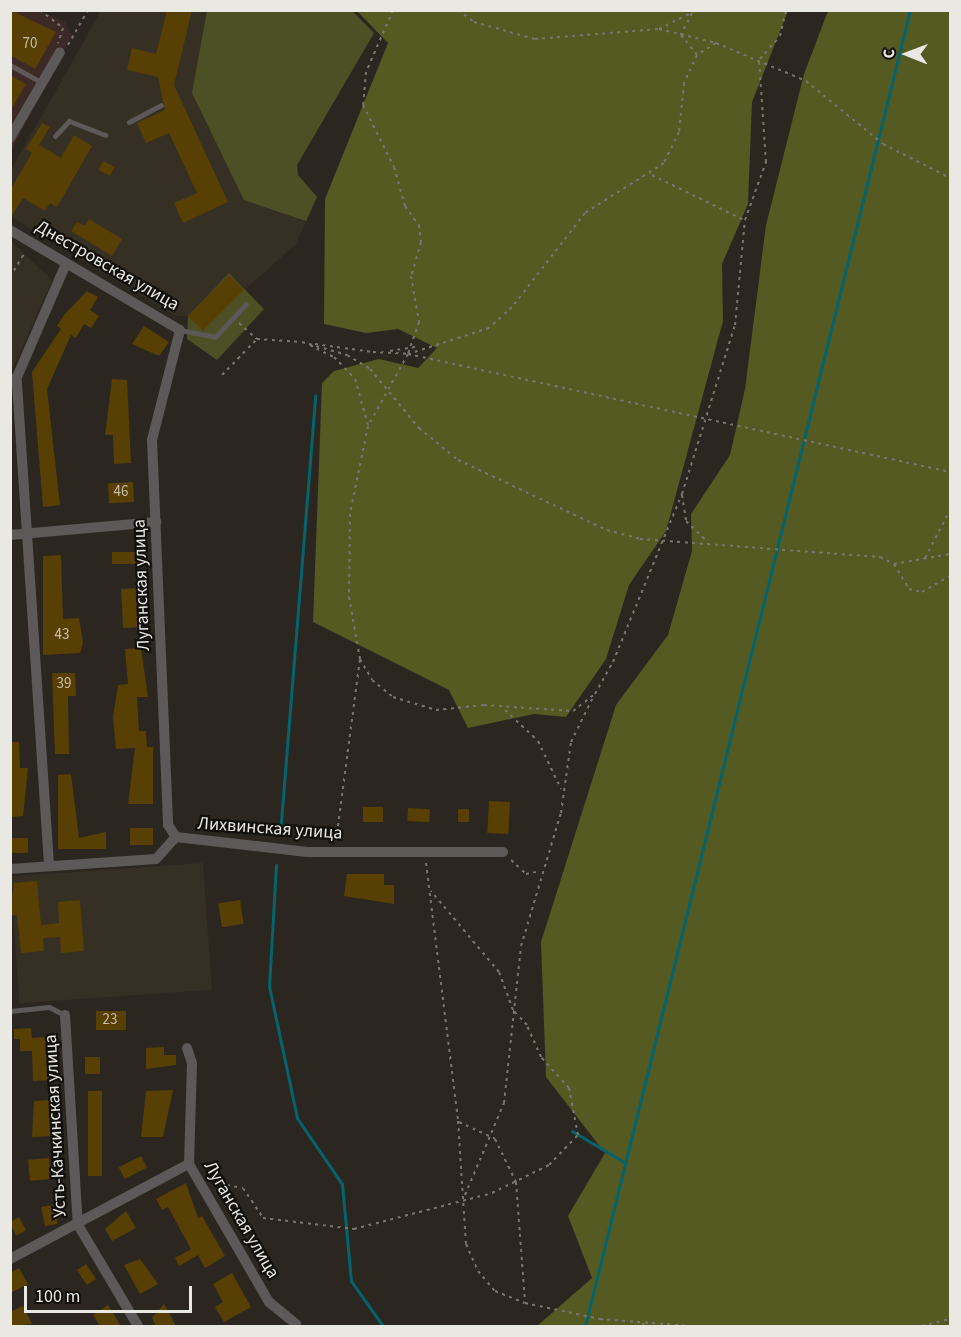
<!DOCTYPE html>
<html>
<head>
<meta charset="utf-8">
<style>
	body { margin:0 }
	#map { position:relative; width:961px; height:1337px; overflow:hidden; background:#2b2720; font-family:"Source Sans 3",sans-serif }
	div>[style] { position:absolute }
	.industrial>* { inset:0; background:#3d2926 }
	.built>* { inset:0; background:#362f23; transform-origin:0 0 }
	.green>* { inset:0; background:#4c5024 }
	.forest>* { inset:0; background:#555922 }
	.stream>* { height:3px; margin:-1.5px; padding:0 1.5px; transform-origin:1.5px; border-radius:1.5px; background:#05636c }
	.building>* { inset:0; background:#583f04; transform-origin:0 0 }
	.path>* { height:2px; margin-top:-1px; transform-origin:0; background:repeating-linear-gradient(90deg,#797670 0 3px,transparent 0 7.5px) }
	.service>* { height:5px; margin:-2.5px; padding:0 2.5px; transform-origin:2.5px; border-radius:2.5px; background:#5d5958 }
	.minor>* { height:10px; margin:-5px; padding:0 5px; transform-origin:5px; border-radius:5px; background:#5d5958 }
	span { translate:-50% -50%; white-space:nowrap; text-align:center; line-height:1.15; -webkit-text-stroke:4.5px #12100d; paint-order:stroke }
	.number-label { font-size:15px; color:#c6beab }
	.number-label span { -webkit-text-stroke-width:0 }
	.street-label { font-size:18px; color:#eae8e3 }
	.frame { position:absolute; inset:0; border:12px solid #eae8e3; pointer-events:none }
	.north { position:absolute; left:877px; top:24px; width:60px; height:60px; -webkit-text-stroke:4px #12100d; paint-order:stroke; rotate:271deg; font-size:16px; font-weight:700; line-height:24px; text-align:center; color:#eae8e3 }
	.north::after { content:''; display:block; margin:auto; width:21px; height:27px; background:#eae8e3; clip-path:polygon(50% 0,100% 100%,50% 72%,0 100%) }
	.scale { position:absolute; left:24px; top:1286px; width:168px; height:27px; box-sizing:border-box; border:3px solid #eae8e3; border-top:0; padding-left:8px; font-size:18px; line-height:21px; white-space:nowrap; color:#eae8e3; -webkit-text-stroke:4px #12100d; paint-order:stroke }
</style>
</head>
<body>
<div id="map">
	<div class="industrial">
		<i style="clip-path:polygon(11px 11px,40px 11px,65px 22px,72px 35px,11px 151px)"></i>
	</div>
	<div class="built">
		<i style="clip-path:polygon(101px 11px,352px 11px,374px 33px,297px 165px,298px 175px,317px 197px,296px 244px,246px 289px,229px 273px,188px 316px,176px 316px,11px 217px,11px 170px)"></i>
		<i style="clip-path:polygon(11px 241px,52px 280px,11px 373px)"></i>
		<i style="left:203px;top:863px;width:127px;height:193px;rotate:86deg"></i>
	</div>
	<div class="green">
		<i style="clip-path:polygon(207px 11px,352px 11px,374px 33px,297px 165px,298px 175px,317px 197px,306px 221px,244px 200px,192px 93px)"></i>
		<i style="clip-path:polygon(229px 273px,264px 309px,217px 360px,187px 339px,188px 316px)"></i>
	</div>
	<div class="forest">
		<i style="clip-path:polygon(357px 11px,788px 11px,752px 102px,748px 204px,722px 264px,723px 321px,666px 531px,629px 585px,606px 659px,566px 717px,534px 714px,468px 728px,449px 690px,313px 622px,322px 383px,334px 371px,379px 359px,418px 368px,437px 348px,398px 329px,366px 333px,324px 324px,325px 199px,388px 43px)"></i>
		<i style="clip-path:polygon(828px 11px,950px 11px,950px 1326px,537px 1326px,592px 1278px,568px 1216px,605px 1153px,546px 1077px,541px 942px,616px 705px,668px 635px,692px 551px,691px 514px,730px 455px,745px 389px,766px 225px,804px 74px)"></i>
	</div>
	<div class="stream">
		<i style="left:280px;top:834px;width:440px;rotate:-85.4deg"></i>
		<i style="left:276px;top:865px;width:121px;rotate:93.3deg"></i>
		<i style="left:269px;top:986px;width:135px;rotate:78deg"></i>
		<i style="left:297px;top:1118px;width:80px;rotate:55.7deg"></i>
		<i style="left:342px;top:1184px;width:97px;rotate:84.7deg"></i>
		<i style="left:351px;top:1281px;width:55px;rotate:54.6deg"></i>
		<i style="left:572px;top:1131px;width:61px;rotate:30.8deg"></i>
		<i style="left:585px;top:1326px;width:1356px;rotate:-76.13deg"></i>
	</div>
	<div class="building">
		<i style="clip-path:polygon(10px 10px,56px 32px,35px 69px,10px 55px)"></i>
		<i style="clip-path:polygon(167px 10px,192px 10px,174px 85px,228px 202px,183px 223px,174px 203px,197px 193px,169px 133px,146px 143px,137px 123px,165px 110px,158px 77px,127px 70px,132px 48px,156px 54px)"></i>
		<i style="clip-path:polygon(10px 75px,26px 84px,10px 112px)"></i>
		<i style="clip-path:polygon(42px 123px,50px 127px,39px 145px,61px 158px,74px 135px,92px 146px,57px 207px,50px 203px,45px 211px,23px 198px,10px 219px,10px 190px,32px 153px,26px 149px)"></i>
		<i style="left:103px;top:161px;width:13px;height:10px;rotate:27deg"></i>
		<i style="clip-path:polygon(89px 219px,122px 239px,112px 256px,71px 231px,77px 222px,85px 226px)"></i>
		<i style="left:229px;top:275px;width:21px;height:58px;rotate:45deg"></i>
		<i style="clip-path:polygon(87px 291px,98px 297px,90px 310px,99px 316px,91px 328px,84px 324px,76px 338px,71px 335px,47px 389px,60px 505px,43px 507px,32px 372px,61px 329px,57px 326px,64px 315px)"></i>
		<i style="clip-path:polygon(144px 326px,169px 342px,159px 356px,132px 344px)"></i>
		<i style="clip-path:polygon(112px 379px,127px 380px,131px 463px,114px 464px,113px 435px,105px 435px)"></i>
		<i style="left:133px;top:482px;width:20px;height:25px;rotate:87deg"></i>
		<i style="left:137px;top:552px;width:12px;height:25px;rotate:90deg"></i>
		<i style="clip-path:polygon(61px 555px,63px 619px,79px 618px,83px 643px,80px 653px,43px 655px,43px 556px)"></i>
		<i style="left:139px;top:588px;width:39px;height:18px;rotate:87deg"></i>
		<i style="clip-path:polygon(141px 648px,148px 697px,137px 697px,139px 731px,146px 731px,147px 747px,153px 747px,153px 804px,128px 804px,135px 748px,116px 749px,113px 717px,118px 685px,128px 684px,125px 649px)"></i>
		<i style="clip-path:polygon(52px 673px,75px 673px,76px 696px,68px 696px,69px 754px,55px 754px)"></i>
		<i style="clip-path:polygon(10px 742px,19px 742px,20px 768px,28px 768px,23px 816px,10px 817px)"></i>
		<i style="clip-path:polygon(71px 774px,79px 838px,106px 832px,106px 849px,58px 849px,58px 775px)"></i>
		<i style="left:489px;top:801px;width:21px;height:32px;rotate:3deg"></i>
		<i style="left:363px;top:807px;width:20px;height:15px"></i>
		<i style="left:408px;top:808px;width:22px;height:13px;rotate:3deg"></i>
		<i style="left:458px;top:809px;width:11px;height:13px"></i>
		<i style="left:130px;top:828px;width:23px;height:17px"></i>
		<i style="left:10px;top:838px;width:18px;height:15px"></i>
		<i style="clip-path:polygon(347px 874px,384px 874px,384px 885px,394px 885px,394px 904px,344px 896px)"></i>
		<i style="clip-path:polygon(37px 881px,41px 925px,59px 923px,58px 902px,80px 900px,84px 951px,61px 953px,60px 937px,43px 938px,44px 951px,21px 953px,17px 915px,10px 916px,14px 883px)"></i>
		<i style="left:240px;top:900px;width:24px;height:22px;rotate:81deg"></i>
		<i style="left:96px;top:1011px;width:30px;height:19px"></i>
		<i style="clip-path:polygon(31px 1028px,32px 1038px,48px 1037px,51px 1080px,33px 1081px,32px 1051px,20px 1051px,20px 1039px,14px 1039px,14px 1029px)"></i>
		<i style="clip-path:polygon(164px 1047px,164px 1055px,176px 1055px,176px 1065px,146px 1069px,146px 1048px)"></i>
		<i style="left:85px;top:1057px;width:15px;height:17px"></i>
		<i style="clip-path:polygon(173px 1090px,163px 1137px,141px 1137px,146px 1091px)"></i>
		<i style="left:88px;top:1091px;width:14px;height:85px"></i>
		<i style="clip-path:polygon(52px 1100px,55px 1136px,32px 1137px,34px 1101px)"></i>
		<i style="left:141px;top:1156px;width:13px;height:25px;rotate:63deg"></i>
		<i style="left:49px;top:1158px;width:21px;height:21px;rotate:85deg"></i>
		<i style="clip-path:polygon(186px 1183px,198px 1218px,202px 1216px,225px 1256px,205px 1268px,198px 1255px,179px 1266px,175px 1258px,191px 1249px,168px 1207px,162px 1210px,156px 1199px)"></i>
		<i style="clip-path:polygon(58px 1204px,57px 1224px,45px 1226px,41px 1207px)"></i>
		<i style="clip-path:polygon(126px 1211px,136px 1228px,112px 1241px,105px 1229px)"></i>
		<i style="clip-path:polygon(19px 1217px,26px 1230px,16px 1236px,10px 1222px)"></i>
		<i style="clip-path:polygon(140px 1259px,158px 1284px,140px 1294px,124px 1265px)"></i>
		<i style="left:86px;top:1264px;width:18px;height:11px;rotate:56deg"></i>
		<i style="clip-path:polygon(19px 1268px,28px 1284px,10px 1293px,10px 1273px)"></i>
		<i style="clip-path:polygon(232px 1273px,251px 1307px,224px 1322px,215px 1307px,223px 1302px,213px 1284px)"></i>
		<i style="clip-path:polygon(164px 1304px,176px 1326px,156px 1326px,152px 1318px)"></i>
		<i style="clip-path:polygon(108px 1305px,121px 1326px,100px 1326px,93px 1315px)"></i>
		<i style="clip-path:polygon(23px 1306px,32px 1324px,10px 1326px,10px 1312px)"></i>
	</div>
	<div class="path">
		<i style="left:40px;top:10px;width:29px;rotate:38deg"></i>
		<i style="left:63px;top:28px;width:16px;rotate:108deg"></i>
		<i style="left:393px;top:10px;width:68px;rotate:113.5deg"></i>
		<i style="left:366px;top:72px;width:33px;rotate:95deg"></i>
		<i style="left:363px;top:105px;width:69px;rotate:63.4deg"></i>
		<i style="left:394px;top:167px;width:41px;rotate:74.2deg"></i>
		<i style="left:405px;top:206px;width:24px;rotate:54deg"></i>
		<i style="left:419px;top:225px;width:17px;rotate:83deg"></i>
		<i style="left:421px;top:242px;width:35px;rotate:106deg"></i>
		<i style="left:411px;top:276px;width:47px;rotate:80.1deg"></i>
		<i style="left:419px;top:322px;width:34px;rotate:109deg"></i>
		<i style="left:458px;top:10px;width:20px;rotate:37deg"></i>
		<i style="left:474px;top:22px;width:63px;rotate:15.6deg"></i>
		<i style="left:535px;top:39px;width:124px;rotate:-4.6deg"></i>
		<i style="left:659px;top:29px;width:59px;rotate:13.8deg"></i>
		<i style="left:716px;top:43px;width:98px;rotate:22.9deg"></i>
		<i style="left:806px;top:81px;width:99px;rotate:39.3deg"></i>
		<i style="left:883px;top:144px;width:75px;rotate:26.9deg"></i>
		<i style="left:692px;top:13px;width:25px;rotate:117deg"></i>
		<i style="left:681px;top:35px;width:26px;rotate:51deg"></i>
		<i style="left:659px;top:29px;width:42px;rotate:-26.6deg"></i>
		<i style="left:716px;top:43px;width:22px;rotate:148deg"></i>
		<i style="left:697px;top:55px;width:31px;rotate:115deg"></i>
		<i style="left:684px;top:83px;width:49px;rotate:95.8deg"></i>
		<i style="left:679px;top:132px;width:34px;rotate:116deg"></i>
		<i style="left:664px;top:163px;width:93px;rotate:147.7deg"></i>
		<i style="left:585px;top:213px;width:119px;rotate:127.8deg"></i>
		<i style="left:512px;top:307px;width:31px;rotate:138deg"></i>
		<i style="left:489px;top:328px;width:85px;rotate:162.2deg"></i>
		<i style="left:408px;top:354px;width:82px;rotate:119.1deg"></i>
		<i style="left:368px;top:426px;width:90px;rotate:101.6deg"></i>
		<i style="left:350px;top:514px;width:83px;rotate:90.7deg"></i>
		<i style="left:349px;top:597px;width:63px;rotate:79.9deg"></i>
		<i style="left:360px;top:659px;width:24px;rotate:60deg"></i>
		<i style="left:372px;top:680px;width:27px;rotate:39deg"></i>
		<i style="left:393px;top:697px;width:45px;rotate:16.8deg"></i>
		<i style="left:436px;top:710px;width:48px;rotate:-5.9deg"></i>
		<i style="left:484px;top:705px;width:89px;rotate:3.9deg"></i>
		<i style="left:573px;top:711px;width:28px;rotate:-38deg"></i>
		<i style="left:595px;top:694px;width:37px;rotate:-61deg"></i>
		<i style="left:613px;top:662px;width:182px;rotate:-67.7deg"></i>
		<i style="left:682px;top:494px;width:177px;rotate:-72.6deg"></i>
		<i style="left:735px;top:325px;width:105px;rotate:-84.6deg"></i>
		<i style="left:745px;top:220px;width:62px;rotate:-70.1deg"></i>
		<i style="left:766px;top:162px;width:102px;rotate:-93.9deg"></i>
		<i style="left:68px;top:45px;width:40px;rotate:-60.3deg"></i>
		<i style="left:760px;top:59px;width:30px;rotate:-49deg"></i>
		<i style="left:780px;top:36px;width:27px;rotate:-77deg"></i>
		<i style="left:652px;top:175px;width:102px;rotate:26.1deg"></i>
		<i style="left:10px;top:277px;width:29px;rotate:-59deg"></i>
		<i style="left:239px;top:323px;width:24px;rotate:42deg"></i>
		<i style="left:302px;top:342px;width:47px;rotate:16.1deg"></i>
		<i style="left:347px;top:355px;width:27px;rotate:31deg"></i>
		<i style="left:370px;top:369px;width:77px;rotate:50.3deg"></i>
		<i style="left:419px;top:428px;width:50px;rotate:39.4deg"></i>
		<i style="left:458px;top:460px;width:165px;rotate:25.2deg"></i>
		<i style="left:607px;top:530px;width:34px;rotate:15deg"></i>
		<i style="left:640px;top:539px;width:241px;rotate:4.3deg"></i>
		<i style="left:880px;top:557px;width:16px;rotate:27deg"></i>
		<i style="left:894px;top:564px;width:29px;rotate:59deg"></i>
		<i style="left:909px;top:589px;width:13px;rotate:13deg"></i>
		<i style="left:922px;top:592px;width:32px;rotate:-30deg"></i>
		<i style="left:315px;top:344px;width:58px;rotate:8deg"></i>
		<i style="left:310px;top:345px;width:27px;rotate:27deg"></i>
		<i style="left:334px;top:357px;width:30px;rotate:46deg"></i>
		<i style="left:355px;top:379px;width:48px;rotate:74.2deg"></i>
		<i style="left:390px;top:351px;width:30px;rotate:-9deg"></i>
		<i style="left:373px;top:352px;width:35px;rotate:3deg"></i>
		<i style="left:408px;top:354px;width:555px;rotate:12.28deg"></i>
		<i style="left:222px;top:375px;width:50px;rotate:-45.8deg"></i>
		<i style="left:257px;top:339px;width:45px;rotate:3.8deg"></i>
		<i style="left:682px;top:495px;width:26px;rotate:81deg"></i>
		<i style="left:686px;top:521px;width:28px;rotate:44deg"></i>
		<i style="left:925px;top:558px;width:54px;rotate:-62.5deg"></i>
		<i style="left:894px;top:564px;width:57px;rotate:-10.1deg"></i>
		<i style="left:505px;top:710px;width:45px;rotate:43.2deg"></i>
		<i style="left:538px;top:741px;width:53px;rotate:64.4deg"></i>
		<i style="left:336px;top:841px;width:184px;rotate:-82.5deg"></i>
		<i style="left:511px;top:860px;width:21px;rotate:43deg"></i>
		<i style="left:526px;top:874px;width:15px;rotate:-11deg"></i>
		<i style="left:426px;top:863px;width:260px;rotate:82.9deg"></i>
		<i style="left:458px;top:1121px;width:123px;rotate:86.3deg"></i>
		<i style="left:466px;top:1244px;width:30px;rotate:66deg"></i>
		<i style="left:478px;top:1271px;width:26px;rotate:50deg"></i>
		<i style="left:495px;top:1291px;width:32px;rotate:22deg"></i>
		<i style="left:525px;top:1303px;width:77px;rotate:12deg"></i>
		<i style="left:600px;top:1319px;width:91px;rotate:4.4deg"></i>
		<i style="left:459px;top:1122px;width:40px;rotate:25deg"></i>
		<i style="left:495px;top:1139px;width:48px;rotate:64deg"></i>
		<i style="left:516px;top:1182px;width:121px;rotate:85.7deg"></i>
		<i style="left:217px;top:1191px;width:12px;rotate:-31deg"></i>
		<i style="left:227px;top:1185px;width:16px;rotate:11deg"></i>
		<i style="left:243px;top:1188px;width:36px;rotate:56deg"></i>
		<i style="left:263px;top:1218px;width:92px;rotate:6.9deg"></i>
		<i style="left:354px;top:1229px;width:143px;rotate:-14.6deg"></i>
		<i style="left:492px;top:1193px;width:64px;rotate:-26.2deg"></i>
		<i style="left:549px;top:1165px;width:42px;rotate:-46deg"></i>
		<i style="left:578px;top:1135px;width:48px;rotate:-100.8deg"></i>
		<i style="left:569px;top:1088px;width:42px;rotate:-132.1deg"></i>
		<i style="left:541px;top:1057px;width:35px;rotate:-114deg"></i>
		<i style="left:527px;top:1025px;width:21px;rotate:-133deg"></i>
		<i style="left:513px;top:1010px;width:40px;rotate:-110.2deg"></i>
		<i style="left:499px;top:972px;width:106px;rotate:-130deg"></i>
		<i style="left:465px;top:1195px;width:100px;rotate:-67deg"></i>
		<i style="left:504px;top:1103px;width:158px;rotate:-83.8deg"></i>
		<i style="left:521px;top:946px;width:139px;rotate:-73.3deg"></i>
		<i style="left:561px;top:813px;width:72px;rotate:-82deg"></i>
		<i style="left:571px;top:742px;width:50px;rotate:-63.9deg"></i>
		<i style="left:643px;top:1326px;width:6px;rotate:-81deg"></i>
		<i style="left:922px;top:1326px;width:29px;rotate:-14deg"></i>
	</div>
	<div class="service">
		<i style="left:10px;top:65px;width:37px;rotate:29deg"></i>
		<i style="left:129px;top:122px;width:36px;rotate:-28deg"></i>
		<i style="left:55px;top:136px;width:21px;rotate:-47deg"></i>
		<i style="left:69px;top:121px;width:39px;rotate:21deg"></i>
		<i style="left:180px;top:330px;width:36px;rotate:11deg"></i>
		<i style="left:215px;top:337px;width:45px;rotate:-46.8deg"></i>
		<i style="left:10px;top:1011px;width:39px;rotate:-6deg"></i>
		<i style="left:49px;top:1007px;width:18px;rotate:27deg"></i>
	</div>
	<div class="minor">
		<i style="left:10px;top:138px;width:99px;rotate:-59.8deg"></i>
		<i style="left:10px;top:230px;width:197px;rotate:30.5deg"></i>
		<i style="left:180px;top:330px;width:114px;rotate:104.3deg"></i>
		<i style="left:152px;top:440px;width:385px;rotate:87.6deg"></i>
		<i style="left:168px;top:825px;width:14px;rotate:56deg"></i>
		<i style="left:10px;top:535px;width:147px;rotate:-5.1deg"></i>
		<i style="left:49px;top:865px;width:489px;rotate:-93.8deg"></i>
		<i style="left:17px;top:377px;width:123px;rotate:-66.6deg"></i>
		<i style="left:10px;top:869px;width:146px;rotate:-3.9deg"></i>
		<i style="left:156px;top:859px;width:30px;rotate:-48deg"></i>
		<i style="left:176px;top:837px;width:132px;rotate:6.5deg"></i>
		<i style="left:307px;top:852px;width:196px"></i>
		<i style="left:65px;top:1015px;width:210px;rotate:86.5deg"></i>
		<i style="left:78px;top:1225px;width:117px;rotate:59.3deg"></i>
		<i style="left:187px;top:1048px;width:16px;rotate:72deg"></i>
		<i style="left:192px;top:1063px;width:101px;rotate:91.7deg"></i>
		<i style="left:189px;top:1164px;width:160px;rotate:59.9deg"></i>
		<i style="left:269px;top:1302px;width:35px;rotate:39deg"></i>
		<i style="left:10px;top:1259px;width:203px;rotate:-28deg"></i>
	</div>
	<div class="number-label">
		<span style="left:30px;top:44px">70</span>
		<span style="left:121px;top:492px">46</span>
		<span style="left:62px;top:635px">43</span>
		<span style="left:64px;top:684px">39</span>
		<span style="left:110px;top:1020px">23</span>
	</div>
	<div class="street-label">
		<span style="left:107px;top:266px;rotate:30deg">Днестровская улица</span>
		<span style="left:142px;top:585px;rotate:-92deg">Луганская улица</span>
		<span style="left:270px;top:829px;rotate:4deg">Лихвинская улица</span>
		<span style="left:56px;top:1126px;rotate:-93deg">Усть-Качкинская улица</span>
		<span style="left:241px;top:1220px;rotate:60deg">Луганская улица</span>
	</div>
	<div class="frame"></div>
	<div class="north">С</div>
	<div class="scale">100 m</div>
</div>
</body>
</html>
